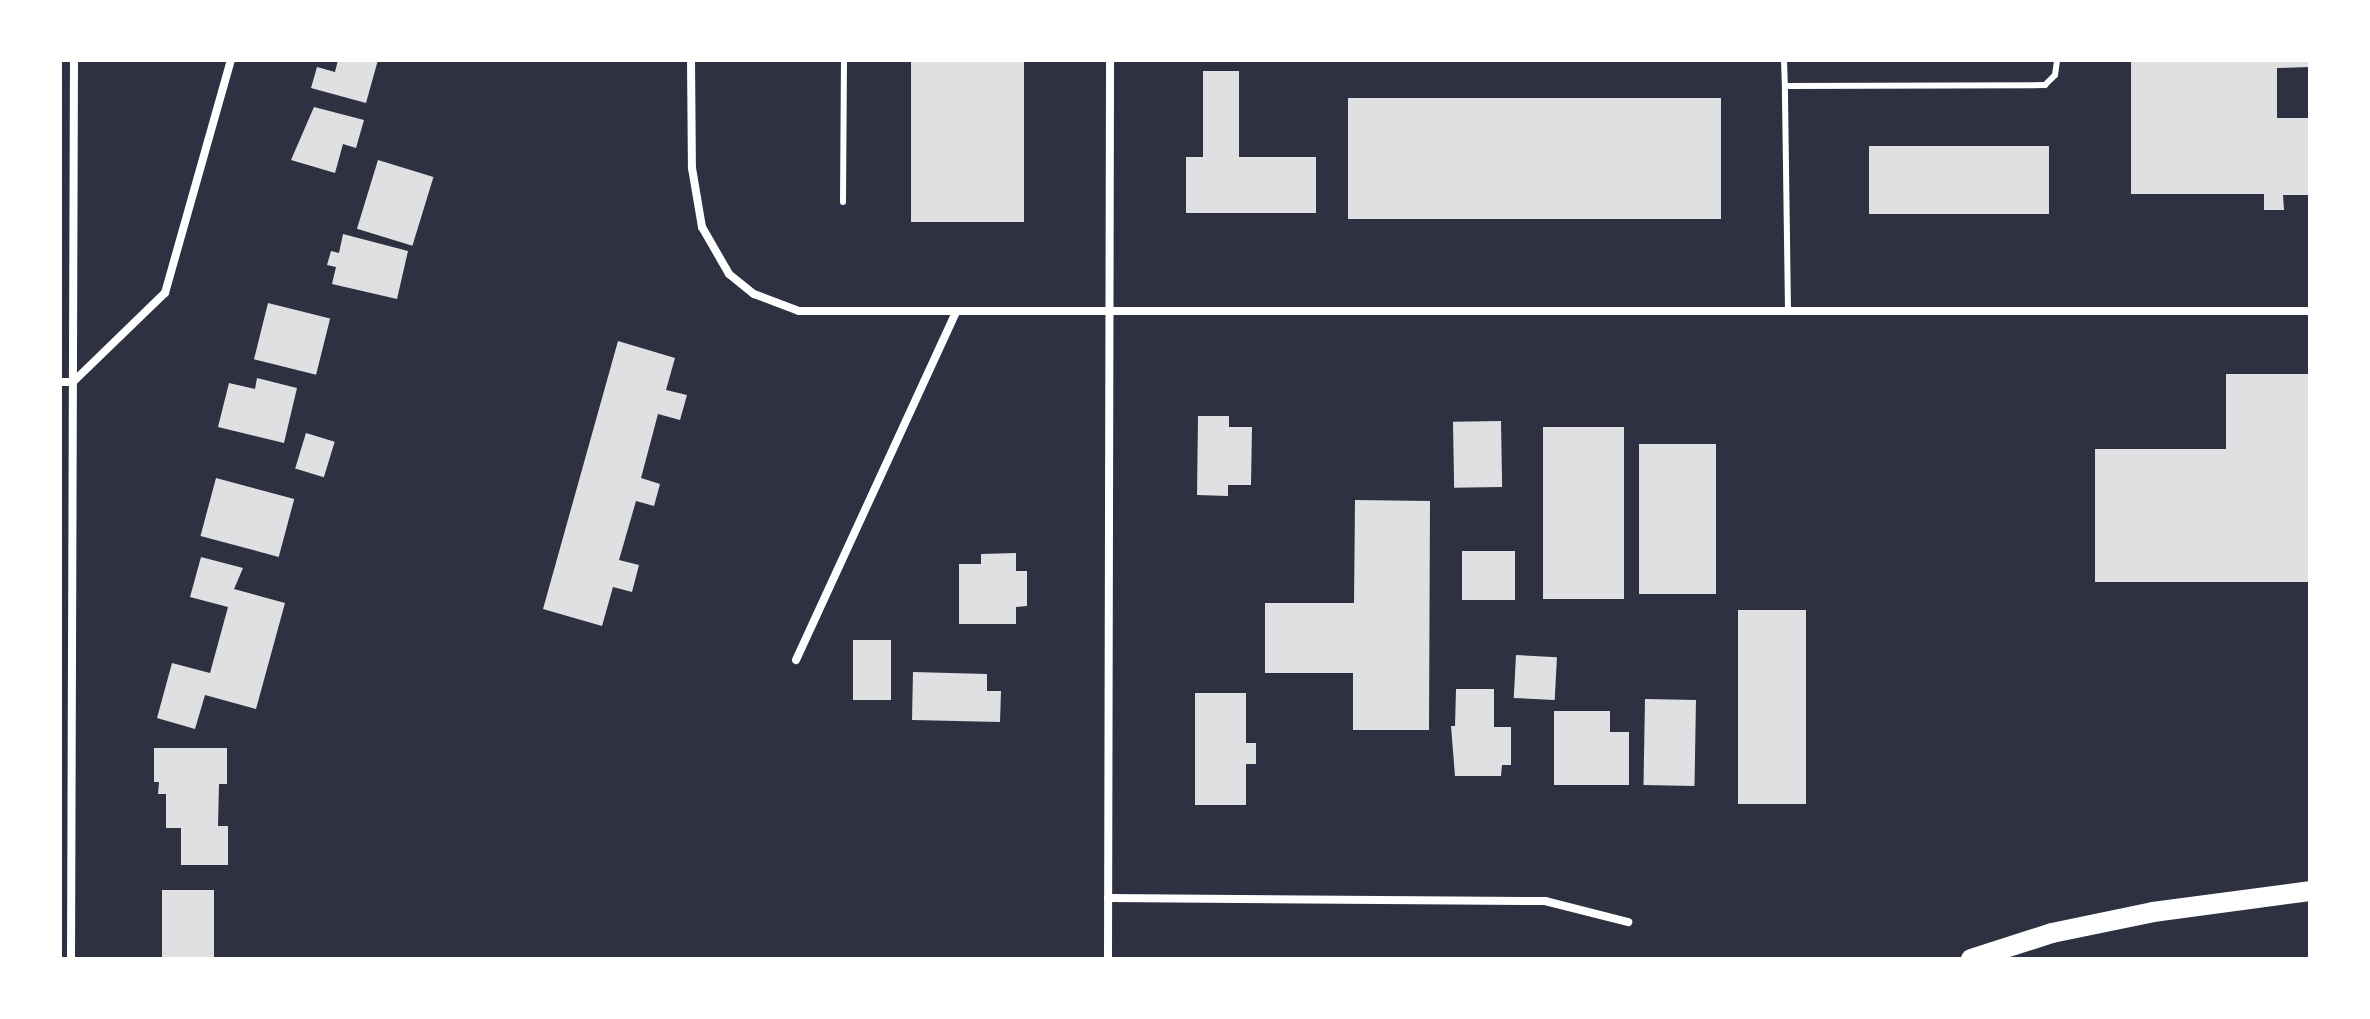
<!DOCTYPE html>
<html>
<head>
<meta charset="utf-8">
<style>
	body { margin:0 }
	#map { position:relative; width:2370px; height:1019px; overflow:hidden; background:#2d3142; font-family:Montserrat,sans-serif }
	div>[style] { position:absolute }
	.building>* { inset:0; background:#e0e0e3; transform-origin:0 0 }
	.service>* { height:6px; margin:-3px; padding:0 3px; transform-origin:3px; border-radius:3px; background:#fff }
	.minor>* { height:8px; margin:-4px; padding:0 4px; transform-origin:4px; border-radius:4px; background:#fff }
	.primary>* { height:20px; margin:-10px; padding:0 10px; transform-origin:10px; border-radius:10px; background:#fff }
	span { translate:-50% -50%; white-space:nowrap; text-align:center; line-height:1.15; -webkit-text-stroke:8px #fff; paint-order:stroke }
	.frame { position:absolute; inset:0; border:62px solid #fff; pointer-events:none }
</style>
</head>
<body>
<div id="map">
	<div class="building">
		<i style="clip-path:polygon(338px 60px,378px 60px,366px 103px,311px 88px,317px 67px,335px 72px)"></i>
		<i style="left:911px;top:60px;width:113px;height:162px"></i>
		<i style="clip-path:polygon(2131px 60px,2310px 60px,2310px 67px,2277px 68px,2277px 118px,2310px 118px,2310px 195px,2283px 195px,2284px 210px,2264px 210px,2264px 194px,2131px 194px)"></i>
		<i style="clip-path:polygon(1203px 71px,1239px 71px,1239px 157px,1316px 157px,1316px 213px,1186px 213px,1186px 157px,1203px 157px)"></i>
		<i style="left:1348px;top:98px;width:373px;height:121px"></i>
		<i style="clip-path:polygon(314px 107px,364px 120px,356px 148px,343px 144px,335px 173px,291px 160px)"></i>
		<i style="left:1869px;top:146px;width:180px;height:68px"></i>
		<i style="left:378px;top:160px;width:58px;height:72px;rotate:17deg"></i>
		<i style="clip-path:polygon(343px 234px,408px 251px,397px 299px,332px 284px,336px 267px,327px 265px,331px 251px,339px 253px)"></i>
		<i style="left:268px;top:303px;width:64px;height:58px;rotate:14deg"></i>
		<i style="clip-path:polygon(618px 341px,675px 358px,666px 390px,687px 395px,680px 420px,658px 414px,641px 478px,660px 484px,654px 506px,636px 501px,619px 560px,639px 565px,632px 592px,613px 587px,602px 626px,543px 609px)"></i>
		<i style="clip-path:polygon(2226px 374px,2310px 374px,2310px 582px,2095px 582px,2095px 449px,2226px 449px)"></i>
		<i style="clip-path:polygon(257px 378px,297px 388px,284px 443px,218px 427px,229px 383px,255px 389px)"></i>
		<i style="clip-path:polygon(1198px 416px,1229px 416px,1229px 427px,1252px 427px,1251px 485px,1228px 485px,1228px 496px,1197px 495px)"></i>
		<i style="left:1501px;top:421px;width:66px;height:48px;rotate:89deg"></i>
		<i style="left:1624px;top:427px;width:172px;height:81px;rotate:90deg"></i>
		<i style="left:306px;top:433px;width:30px;height:37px;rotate:17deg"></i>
		<i style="left:1716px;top:444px;width:150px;height:77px;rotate:90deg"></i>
		<i style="left:216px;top:478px;width:81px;height:60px;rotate:15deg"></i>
		<i style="clip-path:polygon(1355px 500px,1430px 501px,1429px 730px,1353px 730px,1353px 673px,1265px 673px,1265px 603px,1354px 603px)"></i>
		<i style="left:1462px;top:551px;width:53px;height:49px"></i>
		<i style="clip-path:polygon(1016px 553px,1016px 571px,1027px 571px,1027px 606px,1016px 607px,1016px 624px,959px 624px,959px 564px,981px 564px,981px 554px)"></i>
		<i style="clip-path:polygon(201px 557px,243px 568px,234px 589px,285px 603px,256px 709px,205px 695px,195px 729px,157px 718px,172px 663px,210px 673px,228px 607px,190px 597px)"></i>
		<i style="left:1738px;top:610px;width:68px;height:194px"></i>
		<i style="left:853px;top:640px;width:38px;height:60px"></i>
		<i style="left:1516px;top:655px;width:41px;height:43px;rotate:3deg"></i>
		<i style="clip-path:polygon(913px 672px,987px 674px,987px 691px,1001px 691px,1000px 722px,912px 720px)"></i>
		<i style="clip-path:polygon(1456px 689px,1494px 689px,1494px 727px,1511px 727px,1511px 765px,1502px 765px,1501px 776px,1455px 776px,1451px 726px,1455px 726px)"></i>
		<i style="clip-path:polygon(1195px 693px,1246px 693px,1246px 743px,1256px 743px,1256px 764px,1246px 764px,1246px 805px,1195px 805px)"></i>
		<i style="left:1645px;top:699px;width:51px;height:86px;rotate:1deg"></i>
		<i style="clip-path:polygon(1554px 711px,1610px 711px,1610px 732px,1629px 732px,1629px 785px,1554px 785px)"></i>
		<i style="clip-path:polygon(154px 748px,227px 748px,227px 784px,219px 784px,218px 826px,228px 826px,228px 865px,181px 865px,181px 828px,166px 828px,166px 794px,158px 794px,159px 782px,154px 782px)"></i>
		<i style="left:214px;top:890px;width:69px;height:52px;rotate:90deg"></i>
	</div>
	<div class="service">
		<i style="left:1784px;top:60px;width:26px;rotate:88deg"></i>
		<i style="left:843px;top:202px;width:142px;rotate:-89.6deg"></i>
		<i style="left:1788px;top:311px;width:225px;rotate:-90.8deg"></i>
		<i style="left:1785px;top:86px;width:260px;rotate:-0.2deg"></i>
		<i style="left:2045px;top:85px;width:14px;rotate:-45deg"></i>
		<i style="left:2055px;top:75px;width:15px;rotate:-82deg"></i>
	</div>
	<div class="minor">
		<i style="left:691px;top:60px;width:108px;rotate:89.5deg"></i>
		<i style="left:692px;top:168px;width:60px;rotate:80.4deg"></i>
		<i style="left:702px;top:227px;width:54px;rotate:60.1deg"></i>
		<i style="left:729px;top:274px;width:32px;rotate:39deg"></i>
		<i style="left:754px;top:294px;width:48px;rotate:20.7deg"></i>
		<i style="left:799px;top:311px;width:1511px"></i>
		<i style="left:60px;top:382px;width:13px"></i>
		<i style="left:73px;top:382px;width:128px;rotate:-44.1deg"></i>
		<i style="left:165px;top:293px;width:242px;rotate:-74.2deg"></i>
		<i style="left:796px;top:660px;width:383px;rotate:-65.3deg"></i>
		<i style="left:1108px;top:898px;width:437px;rotate:0.4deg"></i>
		<i style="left:1545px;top:901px;width:86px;rotate:14.2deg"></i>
		<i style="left:71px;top:959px;width:899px;rotate:-89.81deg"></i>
		<i style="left:1108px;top:959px;width:899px;rotate:-89.87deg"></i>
	</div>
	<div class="primary">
		<i style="left:1971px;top:959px;width:85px;rotate:-17.8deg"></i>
		<i style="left:2052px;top:933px;width:103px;rotate:-11.7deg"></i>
		<i style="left:2153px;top:912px;width:158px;rotate:-7.6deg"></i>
	</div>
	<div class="frame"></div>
</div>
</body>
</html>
